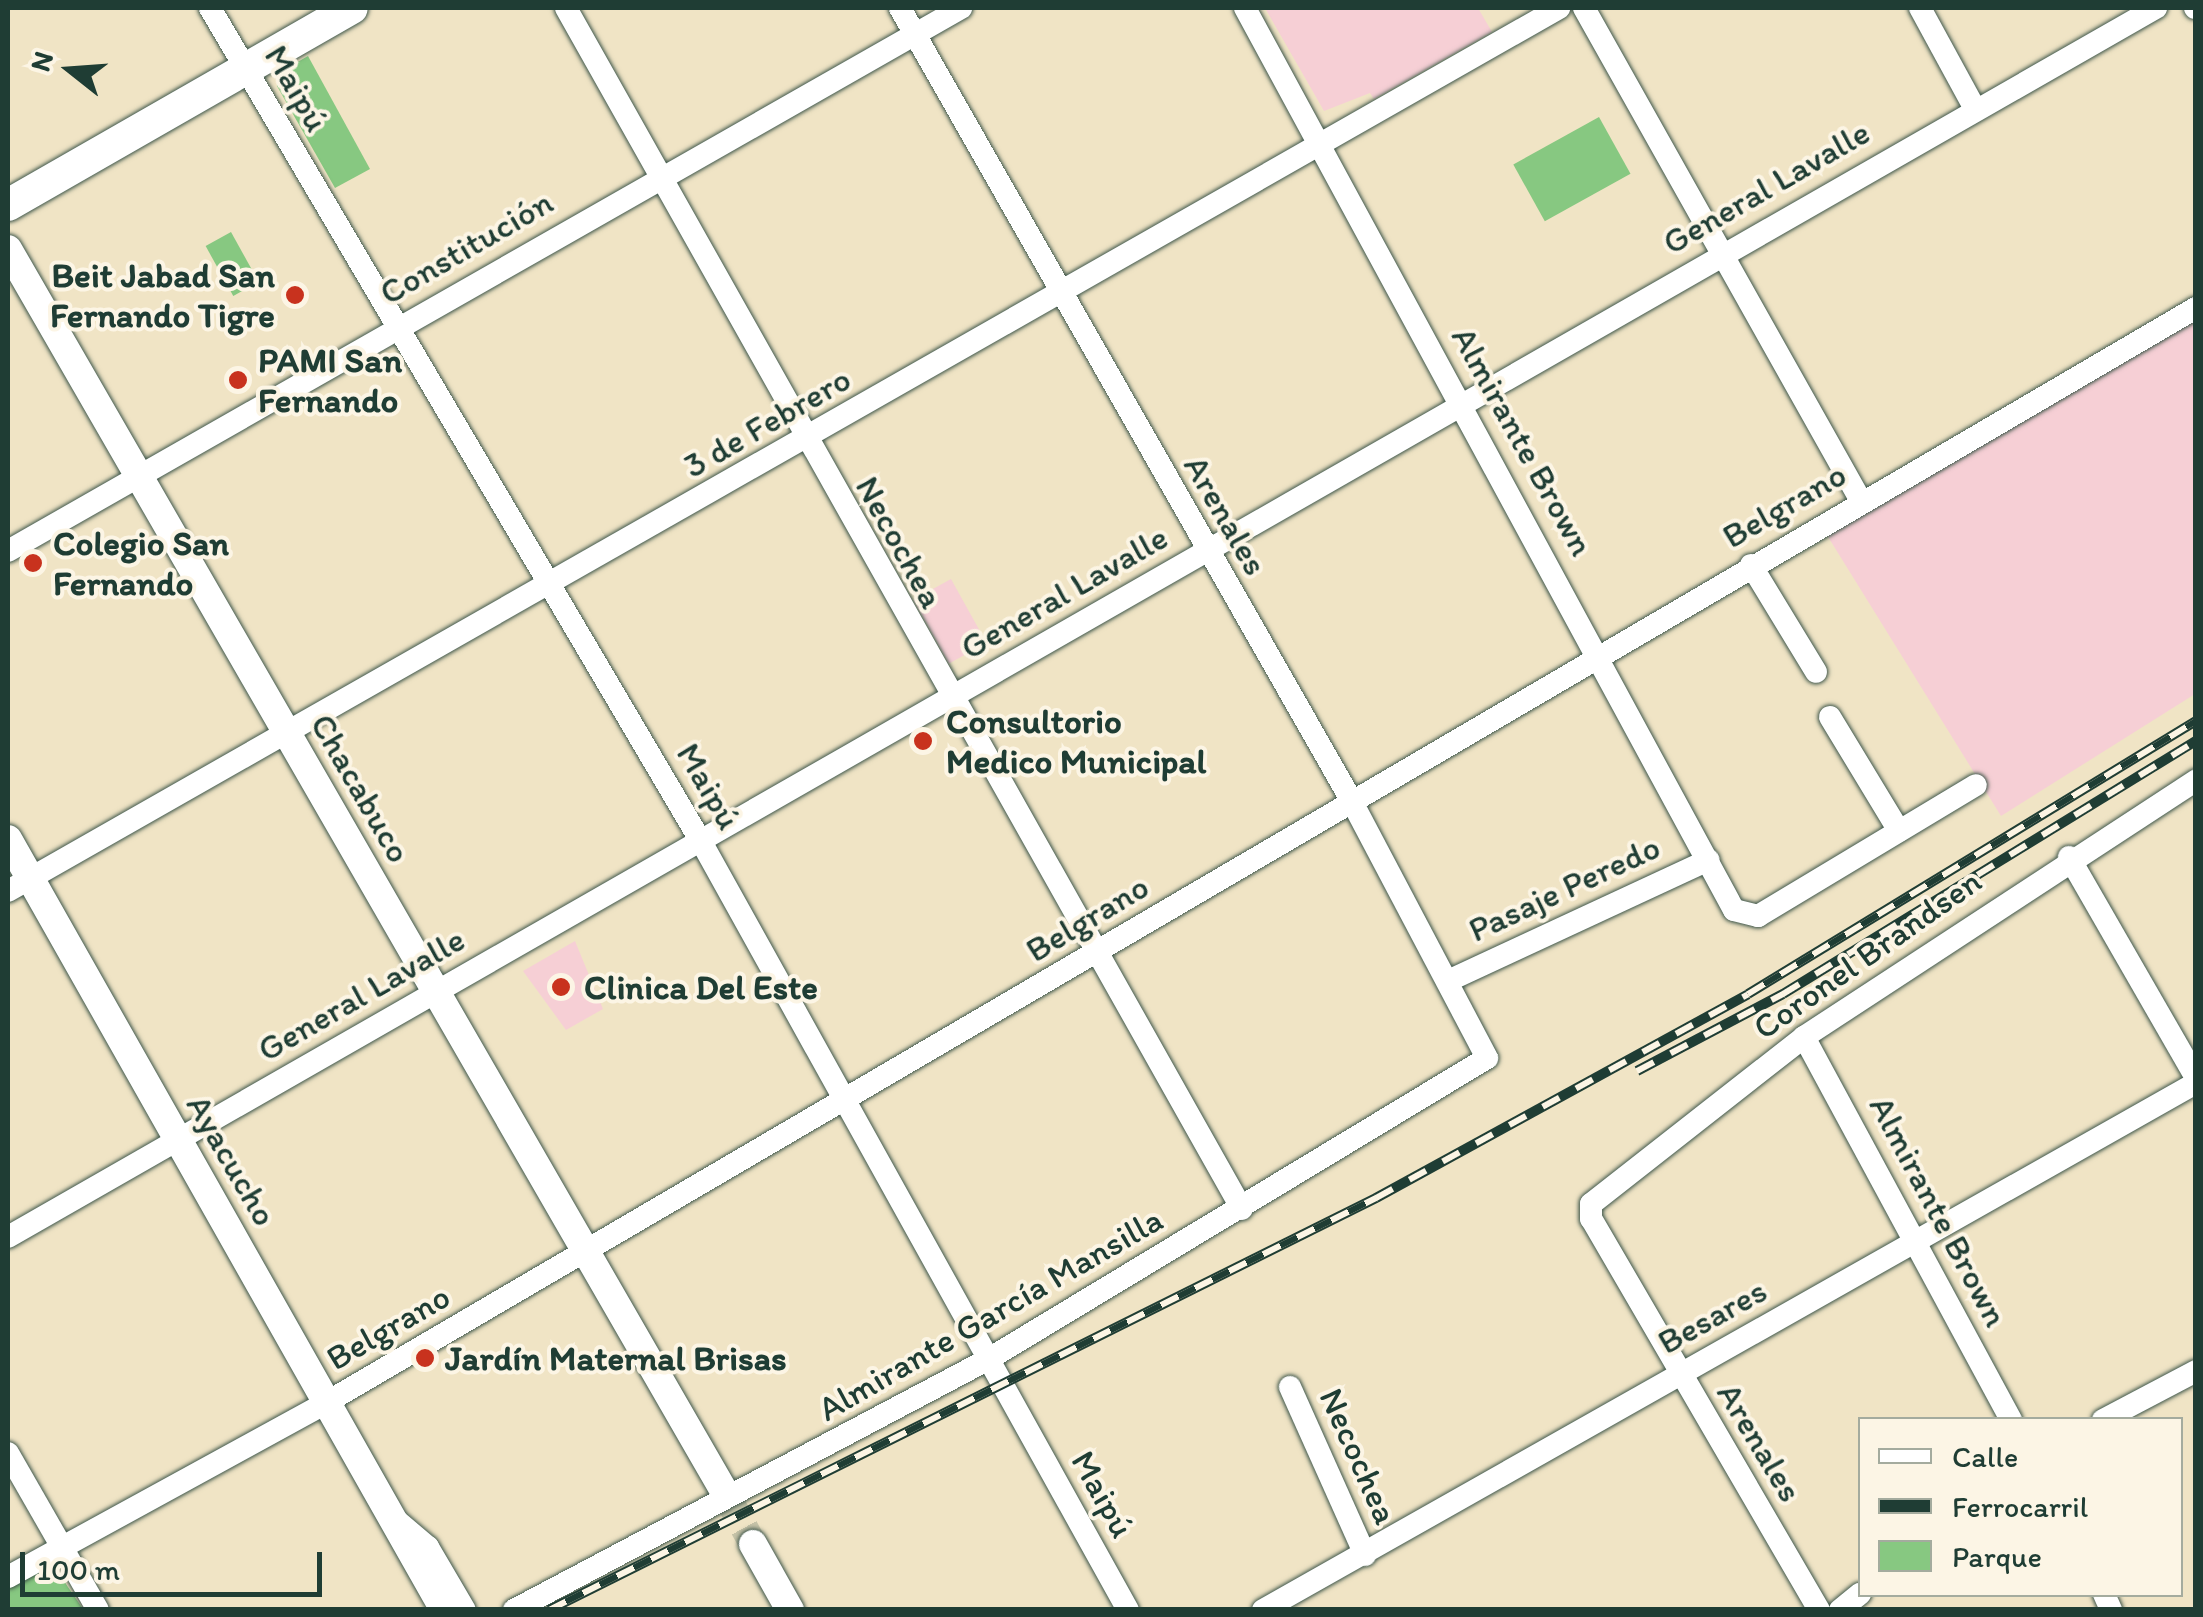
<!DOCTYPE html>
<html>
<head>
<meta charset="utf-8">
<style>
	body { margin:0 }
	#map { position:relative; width:2203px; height:1617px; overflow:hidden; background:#f0e4c5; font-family:Itim,sans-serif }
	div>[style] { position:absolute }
	.built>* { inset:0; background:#f6cfd5; transform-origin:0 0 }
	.green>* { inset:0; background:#87c881; transform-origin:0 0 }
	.tertiary-tunnel>* { height:28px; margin-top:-14px; transform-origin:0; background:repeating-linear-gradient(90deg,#c6c3a8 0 28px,transparent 0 42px) }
	.roads { filter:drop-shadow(0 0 2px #3e564a) drop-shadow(0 0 2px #3e564a) }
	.minor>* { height:22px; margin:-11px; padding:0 11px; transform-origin:11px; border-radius:11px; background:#fff }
	.tertiary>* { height:28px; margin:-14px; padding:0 14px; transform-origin:14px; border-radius:14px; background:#fff }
	.secondary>* { height:32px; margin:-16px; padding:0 16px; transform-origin:16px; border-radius:16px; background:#fff }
	.rail>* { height:10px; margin-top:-5px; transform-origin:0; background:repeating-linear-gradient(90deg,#fcf5e5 0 19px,#1f3d34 0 38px); box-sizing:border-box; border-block:2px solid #1f3d34 }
	.dots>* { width:28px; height:28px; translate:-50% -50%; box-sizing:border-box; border:5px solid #fcf5e5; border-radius:50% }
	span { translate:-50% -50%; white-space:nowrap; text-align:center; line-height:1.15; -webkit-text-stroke:8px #fcf5e5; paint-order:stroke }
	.street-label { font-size:35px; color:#1f3d34 }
	.poi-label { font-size:35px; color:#1f3d34; font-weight:700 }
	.right { translate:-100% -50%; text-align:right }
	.left { translate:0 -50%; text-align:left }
	.frame { position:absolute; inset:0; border:10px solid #1f3d34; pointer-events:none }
	.legend { position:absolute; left:1858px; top:1417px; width:325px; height:180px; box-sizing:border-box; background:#fcf5e5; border:2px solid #a4ab9e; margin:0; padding:12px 18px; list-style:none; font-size:30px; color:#1f3d34 }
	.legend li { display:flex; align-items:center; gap:20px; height:50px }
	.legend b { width:50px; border:2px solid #a4ab9e }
	.north { position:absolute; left:20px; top:20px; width:100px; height:100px; -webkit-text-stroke:8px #fcf5e5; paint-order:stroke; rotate:287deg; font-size:28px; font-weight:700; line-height:40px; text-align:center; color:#1f3d34 }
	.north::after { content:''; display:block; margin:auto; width:35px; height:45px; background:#1f3d34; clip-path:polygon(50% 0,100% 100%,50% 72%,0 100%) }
	.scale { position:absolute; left:20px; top:1552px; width:302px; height:45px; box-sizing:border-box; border:5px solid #1f3d34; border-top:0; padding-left:12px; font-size:30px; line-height:35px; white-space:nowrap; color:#1f3d34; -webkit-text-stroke:8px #fcf5e5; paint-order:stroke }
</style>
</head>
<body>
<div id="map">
	<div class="built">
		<i style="clip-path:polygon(1265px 8px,1478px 8px,1492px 32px,1374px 99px,1370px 93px,1324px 111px)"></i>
		<i style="clip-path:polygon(2195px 315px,2195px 694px,2001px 816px,1825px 532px)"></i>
		<i style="left:951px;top:579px;width:73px;height:43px;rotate:61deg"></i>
		<i style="clip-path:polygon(575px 941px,603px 1009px,566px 1030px,523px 971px)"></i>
	</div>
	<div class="green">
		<i style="clip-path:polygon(308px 56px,370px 169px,335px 188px,277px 86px,280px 72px)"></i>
		<i style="left:1599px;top:117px;width:65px;height:98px;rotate:61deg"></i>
		<i style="left:231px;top:232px;width:57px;height:29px;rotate:61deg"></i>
		<i style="clip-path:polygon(51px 1562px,83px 1609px,8px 1609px,8px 1583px)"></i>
	</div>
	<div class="tertiary-tunnel">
		<i style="left:724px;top:1491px;width:60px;rotate:61.3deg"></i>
	</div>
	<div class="roads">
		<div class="minor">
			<i style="left:210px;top:8px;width:971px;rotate:59.5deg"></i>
			<i style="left:703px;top:845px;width:875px;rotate:60.95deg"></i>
			<i style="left:566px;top:8px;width:1378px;rotate:60.63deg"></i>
			<i style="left:1245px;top:8px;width:1026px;rotate:61.54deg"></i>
			<i style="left:1734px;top:910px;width:25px;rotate:14deg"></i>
			<i style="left:1758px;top:916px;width:254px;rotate:-31deg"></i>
			<i style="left:1584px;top:8px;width:565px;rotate:60.67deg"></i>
			<i style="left:1920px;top:8px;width:115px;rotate:61.4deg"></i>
			<i style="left:2195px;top:8px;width:1px"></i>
			<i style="left:8px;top:551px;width:1097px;rotate:-29.67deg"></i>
			<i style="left:1751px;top:565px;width:125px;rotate:58.7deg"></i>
			<i style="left:1830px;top:717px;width:133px;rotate:58.8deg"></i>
			<i style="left:2069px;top:857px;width:255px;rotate:60.1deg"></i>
			<i style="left:8px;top:891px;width:1785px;rotate:-29.65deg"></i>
			<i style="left:1450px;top:980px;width:285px;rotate:-24.9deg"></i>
			<i style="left:1804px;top:1037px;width:435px;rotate:61.6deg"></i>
			<i style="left:8px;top:1237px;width:2475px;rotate:-29.78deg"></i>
			<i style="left:1290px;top:1387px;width:184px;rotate:65.9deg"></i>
			<i style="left:2103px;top:1420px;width:105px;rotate:-27.8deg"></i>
			<i style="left:8px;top:1453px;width:181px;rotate:60.2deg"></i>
			<i style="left:396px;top:1520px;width:42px;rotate:40.2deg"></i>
			<i style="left:428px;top:1547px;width:73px;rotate:59.6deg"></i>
			<i style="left:8px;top:1577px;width:366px;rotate:-28.7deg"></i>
			<i style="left:329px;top:1401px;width:2163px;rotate:-30.35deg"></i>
			<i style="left:2104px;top:1594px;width:17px;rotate:66deg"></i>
			<i style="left:514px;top:1610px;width:535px;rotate:-27.86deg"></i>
			<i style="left:987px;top:1360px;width:584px;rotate:-31.13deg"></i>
			<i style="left:1487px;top:1058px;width:294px;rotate:-117.8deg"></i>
			<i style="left:1350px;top:798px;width:909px;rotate:-119.67deg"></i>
			<i style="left:1263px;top:1610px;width:1072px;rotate:-29.46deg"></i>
			<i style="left:1819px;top:1610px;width:453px;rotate:-120.2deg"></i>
			<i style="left:1591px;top:1219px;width:15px;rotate:-90deg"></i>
			<i style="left:1591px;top:1204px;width:271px;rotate:-38.1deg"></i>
			<i style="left:1804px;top:1037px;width:469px;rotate:-33.2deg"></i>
			<i style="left:1840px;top:1610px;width:26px;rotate:-39deg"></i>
		</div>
		<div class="tertiary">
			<i style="left:8px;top:249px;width:1434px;rotate:60.04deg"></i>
			<i style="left:8px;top:839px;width:886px;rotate:60.51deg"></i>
			<i style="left:753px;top:1544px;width:76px;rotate:60.7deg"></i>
		</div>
		<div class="secondary">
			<i style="left:8px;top:205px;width:396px;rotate:-29.8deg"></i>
		</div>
	</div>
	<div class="rail">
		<i style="left:1637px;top:1071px;width:165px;rotate:-27.8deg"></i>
		<i style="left:1783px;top:994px;width:484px;rotate:-31.5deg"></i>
		<i style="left:549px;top:1610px;width:924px;rotate:-26.48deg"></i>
		<i style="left:1376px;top:1198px;width:424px;rotate:-28.7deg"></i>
		<i style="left:1748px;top:994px;width:525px;rotate:-31.36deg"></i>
	</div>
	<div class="dots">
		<i style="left:295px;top:295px;background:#c8321e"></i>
		<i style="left:238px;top:380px;background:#c8321e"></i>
		<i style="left:33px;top:563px;background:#c8321e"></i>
		<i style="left:923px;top:741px;background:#c8321e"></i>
		<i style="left:561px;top:987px;background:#c8321e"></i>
		<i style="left:425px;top:1358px;background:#c8321e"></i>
	</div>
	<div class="street-label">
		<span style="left:297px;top:88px;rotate:60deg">Maipú</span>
		<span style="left:1766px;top:187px;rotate:-30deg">General Lavalle</span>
		<span style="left:466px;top:247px;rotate:-30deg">Constitución</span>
		<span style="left:767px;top:422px;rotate:-30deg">3 de Febrero</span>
		<span style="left:1523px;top:441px;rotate:61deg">Almirante Brown</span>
		<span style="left:1784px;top:505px;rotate:-30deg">Belgrano</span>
		<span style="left:1226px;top:515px;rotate:60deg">Arenales</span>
		<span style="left:900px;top:542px;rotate:61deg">Necochea</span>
		<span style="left:1064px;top:592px;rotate:-30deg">General Lavalle</span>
		<span style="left:709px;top:786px;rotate:60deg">Maipú</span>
		<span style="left:361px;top:788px;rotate:60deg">Chacabuco</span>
		<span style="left:1564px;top:888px;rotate:-25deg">Pasaje Peredo</span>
		<span style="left:1087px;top:918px;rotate:-31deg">Belgrano</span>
		<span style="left:1867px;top:954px;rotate:-35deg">Coronel Brandsen</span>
		<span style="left:361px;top:994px;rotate:-30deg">General Lavalle</span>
		<span style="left:232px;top:1160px;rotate:60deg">Ayacucho</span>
		<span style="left:1939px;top:1211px;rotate:62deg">Almirante Brown</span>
		<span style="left:990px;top:1314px;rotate:-30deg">Almirante García Mansilla</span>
		<span style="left:1712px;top:1316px;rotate:-29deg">Besares</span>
		<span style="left:388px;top:1327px;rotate:-30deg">Belgrano</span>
		<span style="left:1760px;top:1442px;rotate:59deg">Arenales</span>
		<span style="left:1359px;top:1456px;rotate:66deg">Necochea</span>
		<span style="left:1103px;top:1494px;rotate:61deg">Maipú</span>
	</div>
	<div class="poi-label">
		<span class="right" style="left:275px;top:295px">Beit Jabad San<br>Fernando Tigre</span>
		<span class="left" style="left:258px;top:380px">PAMI San<br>Fernando</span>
		<span class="left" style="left:53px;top:563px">Colegio San<br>Fernando</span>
		<span class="left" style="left:946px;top:741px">Consultorio<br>Medico Municipal</span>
		<span class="left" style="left:584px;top:987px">Clinica Del Este</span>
		<span class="left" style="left:445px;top:1358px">Jardín Maternal Brisas</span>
	</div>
	<div class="frame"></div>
	<ul class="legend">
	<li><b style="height:12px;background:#fff"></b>Calle</li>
	<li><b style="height:12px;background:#1f3d34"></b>Ferrocarril</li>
	<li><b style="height:28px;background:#87c881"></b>Parque</li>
	</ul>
	<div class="north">N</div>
	<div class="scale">100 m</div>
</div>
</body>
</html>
